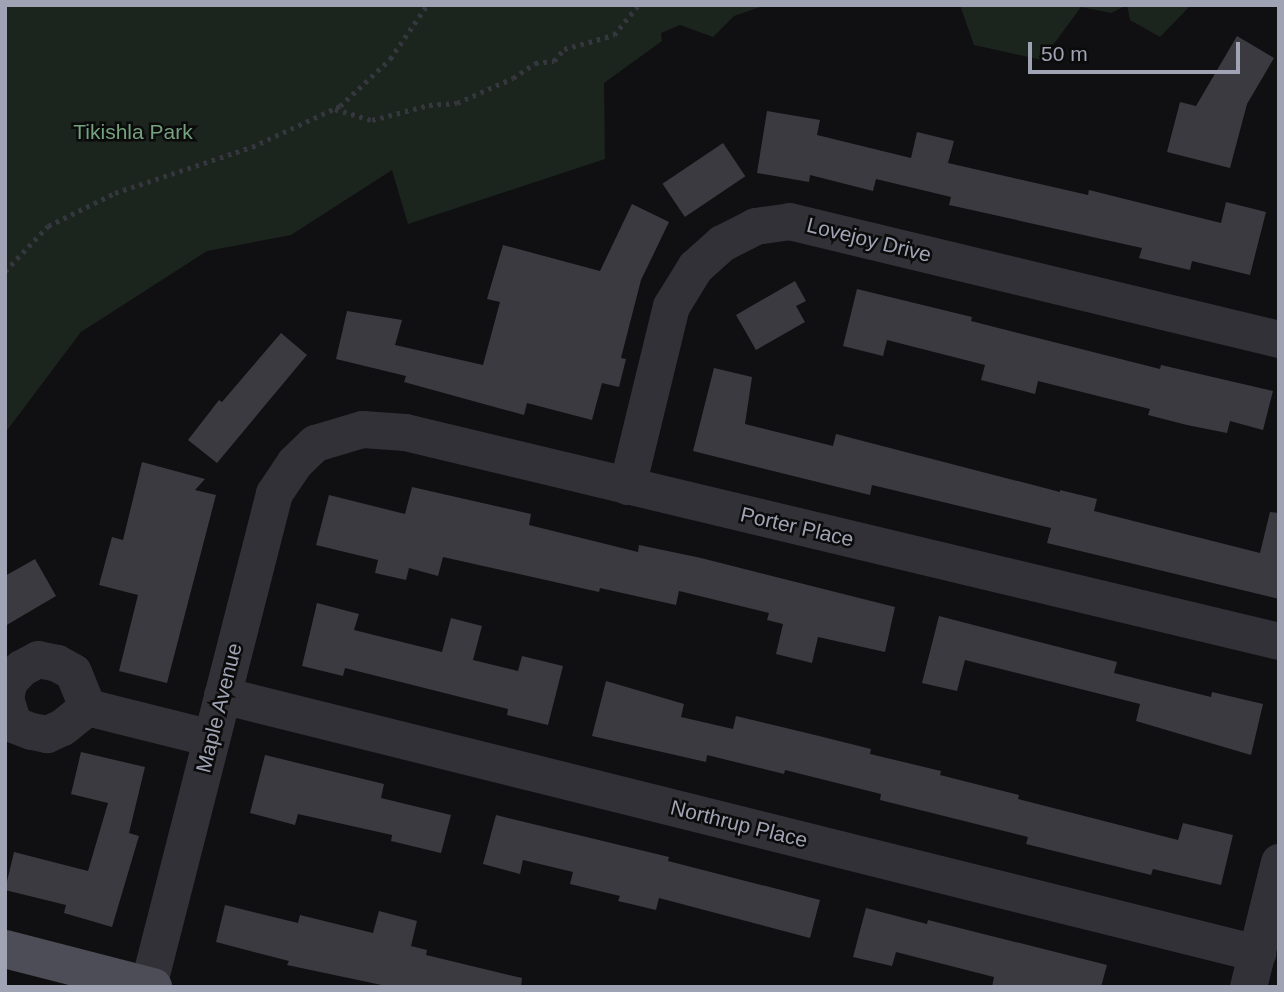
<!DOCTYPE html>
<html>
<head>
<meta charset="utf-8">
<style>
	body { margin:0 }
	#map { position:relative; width:1284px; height:992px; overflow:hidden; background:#101012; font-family:Helvetica,sans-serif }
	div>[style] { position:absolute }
	.green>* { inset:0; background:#1c241e }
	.building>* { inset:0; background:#3a3a40; transform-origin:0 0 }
	.path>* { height:4.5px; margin-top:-2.25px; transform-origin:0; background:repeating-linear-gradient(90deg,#36373e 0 3.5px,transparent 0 8.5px) }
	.minor>* { height:37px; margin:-18.5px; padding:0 18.5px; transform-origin:18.5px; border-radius:18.5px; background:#313137 }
	.major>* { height:38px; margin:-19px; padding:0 19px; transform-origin:19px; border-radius:19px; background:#4c4d56 }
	span { translate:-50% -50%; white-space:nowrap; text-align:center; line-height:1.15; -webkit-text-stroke:5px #0b0b0c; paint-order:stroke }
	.park-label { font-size:21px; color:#74a17e }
	.street-label { font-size:21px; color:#a0a3b4 }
	.frame { position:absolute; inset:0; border:7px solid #a0a3b4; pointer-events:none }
	.scale { position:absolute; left:1028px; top:42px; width:212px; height:32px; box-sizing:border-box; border:4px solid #a0a3b4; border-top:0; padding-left:9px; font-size:21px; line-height:24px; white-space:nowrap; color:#a0a3b4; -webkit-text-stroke:5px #0b0b0c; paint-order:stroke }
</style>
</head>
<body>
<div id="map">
	<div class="green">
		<i style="clip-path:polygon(5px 5px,766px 5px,734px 16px,713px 37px,680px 25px,661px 33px,662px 41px,604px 83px,605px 159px,408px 224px,392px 170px,291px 235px,207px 251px,81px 332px,5px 433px)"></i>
		<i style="clip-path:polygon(960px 5px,1127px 5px,1111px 13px,1081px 7px,1042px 60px,974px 45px)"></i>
		<i style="clip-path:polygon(1127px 5px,1191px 5px,1160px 37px,1130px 20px)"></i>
	</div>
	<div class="building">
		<i style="clip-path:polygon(1237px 36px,1274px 58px,1247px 104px,1230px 168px,1167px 152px,1180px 102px,1196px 106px)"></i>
		<i style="clip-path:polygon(767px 111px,820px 120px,817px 135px,911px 158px,917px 132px,954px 141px,948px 163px,1088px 195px,1089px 190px,1221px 223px,1226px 202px,1266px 212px,1250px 275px,1192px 261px,1190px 270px,1139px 258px,1142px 248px,949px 205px,951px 197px,876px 179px,873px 191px,810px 175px,809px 182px,757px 173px)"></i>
		<i style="left:723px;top:143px;width:40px;height:73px;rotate:56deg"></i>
		<i style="clip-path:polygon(632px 204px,669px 222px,641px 280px,621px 358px,626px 359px,619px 387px,602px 383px,592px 420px,527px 403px,524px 415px,404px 382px,406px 376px,336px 359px,347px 311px,402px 320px,395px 345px,483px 365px,500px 302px,487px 299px,503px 245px,600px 271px)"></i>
		<i style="clip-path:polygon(795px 281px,806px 301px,796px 306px,805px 322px,756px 350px,736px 315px)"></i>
		<i style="clip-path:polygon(857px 289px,972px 317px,971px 321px,1160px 369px,1161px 365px,1273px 391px,1263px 430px,1230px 421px,1227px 433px,1187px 425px,1148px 415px,1150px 409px,1038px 381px,1035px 394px,981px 380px,985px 365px,887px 340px,883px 356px,843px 346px)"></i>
		<i style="clip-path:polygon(281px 333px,307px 355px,217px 463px,188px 440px,219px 400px,222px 402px)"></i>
		<i style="clip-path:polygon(714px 368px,752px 377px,745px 424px,833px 446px,836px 434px,1060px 492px,1060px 490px,1097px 499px,1094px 511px,1260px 553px,1270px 512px,1279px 513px,1279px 599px,1047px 543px,1051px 528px,872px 485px,870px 495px,693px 451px)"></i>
		<i style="clip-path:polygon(142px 462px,205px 479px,195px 490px,216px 495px,167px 683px,119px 671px,138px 595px,99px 585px,112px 537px,123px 540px)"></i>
		<i style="clip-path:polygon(412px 487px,531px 514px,529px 525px,638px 552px,639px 545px,701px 558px,895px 607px,885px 652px,818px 637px,812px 663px,776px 654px,783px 624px,767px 620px,769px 613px,679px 591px,676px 605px,600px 588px,599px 592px,443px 557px,438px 576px,409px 568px,406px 580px,375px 573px,378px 560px,316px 545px,329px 495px,405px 514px)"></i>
		<i style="clip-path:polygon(35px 559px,56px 596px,5px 626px,5px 576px)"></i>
		<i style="clip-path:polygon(317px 603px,359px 614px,354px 630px,442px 652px,451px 618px,482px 626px,473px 660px,518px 671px,522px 656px,563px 666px,548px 725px,507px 715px,508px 709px,345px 668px,343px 676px,302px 666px)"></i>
		<i style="clip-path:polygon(939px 616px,1117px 662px,1114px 673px,1211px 697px,1212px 692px,1263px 704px,1251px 755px,1136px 721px,1140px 704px,965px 660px,957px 691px,922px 683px)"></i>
		<i style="clip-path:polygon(606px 681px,684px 704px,681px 717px,733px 729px,736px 716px,815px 735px,871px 749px,870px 754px,941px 771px,940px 775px,1019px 795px,1018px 799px,1178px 840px,1183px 823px,1233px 835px,1221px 885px,1153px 869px,1151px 875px,1026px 844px,1028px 837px,880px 800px,881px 794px,785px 770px,784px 774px,707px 755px,706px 762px,592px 736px)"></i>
		<i style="clip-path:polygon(81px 752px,145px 767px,129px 833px,139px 836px,112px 927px,64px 913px,66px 905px,5px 890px,14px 852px,88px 871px,108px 803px,71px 794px)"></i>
		<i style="clip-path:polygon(265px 755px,384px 784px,381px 798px,451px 815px,441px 853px,391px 841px,392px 835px,298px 814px,295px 825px,250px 813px)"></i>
		<i style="clip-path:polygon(496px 815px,669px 857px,668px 861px,820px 900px,810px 938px,659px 898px,656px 910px,618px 901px,620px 896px,570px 884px,573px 872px,523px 860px,520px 874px,483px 864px)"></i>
		<i style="clip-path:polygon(225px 905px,298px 923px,300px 915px,373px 933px,379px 911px,417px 921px,411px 946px,427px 950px,426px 955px,522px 978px,521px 987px,391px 987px,287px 965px,289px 961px,216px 942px)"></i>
		<i style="clip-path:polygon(866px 908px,927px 924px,928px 920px,1107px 965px,1101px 987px,992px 987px,994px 977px,896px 952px,892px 966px,853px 957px)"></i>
	</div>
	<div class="path">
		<i style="left:335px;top:109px;width:39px;rotate:17deg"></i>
		<i style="left:372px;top:120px;width:59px;rotate:-14.7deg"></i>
		<i style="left:429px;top:105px;width:28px;rotate:-4deg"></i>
		<i style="left:457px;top:103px;width:61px;rotate:-24.1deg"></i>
		<i style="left:513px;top:78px;width:27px;rotate:-34deg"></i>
		<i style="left:535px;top:63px;width:19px;rotate:-6deg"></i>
		<i style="left:554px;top:61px;width:16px;rotate:-50deg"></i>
		<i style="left:564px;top:49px;width:52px;rotate:-15.6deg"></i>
		<i style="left:614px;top:35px;width:38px;rotate:-51deg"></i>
		<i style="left:5px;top:271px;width:62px;rotate:-46.3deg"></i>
		<i style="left:48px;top:226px;width:75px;rotate:-26.2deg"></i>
		<i style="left:115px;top:193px;width:145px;rotate:-18.6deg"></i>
		<i style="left:252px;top:147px;width:97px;rotate:-25deg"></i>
		<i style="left:340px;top:106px;width:69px;rotate:-43.2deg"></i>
		<i style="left:390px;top:59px;width:65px;rotate:-55.6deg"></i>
	</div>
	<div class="minor">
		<i style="left:627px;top:486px;width:185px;rotate:-76.3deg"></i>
		<i style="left:671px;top:306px;width:46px;rotate:-58.4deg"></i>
		<i style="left:695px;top:267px;width:36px;rotate:-42deg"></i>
		<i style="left:722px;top:243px;width:37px;rotate:-27deg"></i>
		<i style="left:755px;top:226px;width:34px;rotate:-8deg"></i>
		<i style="left:789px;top:221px;width:504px;rotate:13.54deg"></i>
		<i style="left:222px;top:695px;width:1067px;rotate:14deg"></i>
		<i style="left:87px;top:707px;width:32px;rotate:141deg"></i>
		<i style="left:62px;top:727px;width:17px;rotate:155deg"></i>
		<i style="left:47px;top:734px;width:16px;rotate:-169deg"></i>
		<i style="left:31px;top:731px;width:19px;rotate:-159deg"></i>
		<i style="left:13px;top:724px;width:28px;rotate:-107deg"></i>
		<i style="left:5px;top:697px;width:16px;rotate:-76deg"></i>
		<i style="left:9px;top:681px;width:18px;rotate:-47deg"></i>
		<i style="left:21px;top:668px;width:19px;rotate:-28deg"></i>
		<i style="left:38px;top:659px;width:19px;rotate:12deg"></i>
		<i style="left:57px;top:663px;width:18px;rotate:29deg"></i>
		<i style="left:73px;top:672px;width:38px;rotate:68deg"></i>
		<i style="left:87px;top:707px;width:128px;rotate:14deg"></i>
		<i style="left:148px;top:986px;width:509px;rotate:-75.66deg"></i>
		<i style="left:274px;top:493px;width:36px;rotate:-56deg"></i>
		<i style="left:294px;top:463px;width:29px;rotate:-44deg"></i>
		<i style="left:315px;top:443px;width:49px;rotate:-16.6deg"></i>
		<i style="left:362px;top:429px;width:43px;rotate:4deg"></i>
		<i style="left:405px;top:432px;width:899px;rotate:13.45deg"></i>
		<i style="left:1248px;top:987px;width:129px;rotate:-76.1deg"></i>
	</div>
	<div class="major">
		<i style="left:5px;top:949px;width:153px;rotate:14.4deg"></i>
	</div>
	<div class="park-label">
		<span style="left:133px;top:132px">Tikishla Park</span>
	</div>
	<div class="street-label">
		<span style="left:869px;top:240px;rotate:14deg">Lovejoy Drive</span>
		<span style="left:797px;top:527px;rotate:13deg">Porter Place</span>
		<span style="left:219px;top:708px;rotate:-76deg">Maple Avenue</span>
		<span style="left:739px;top:824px;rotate:14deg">Northrup Place</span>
	</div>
	<div class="frame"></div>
	<div class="scale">50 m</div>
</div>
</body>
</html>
